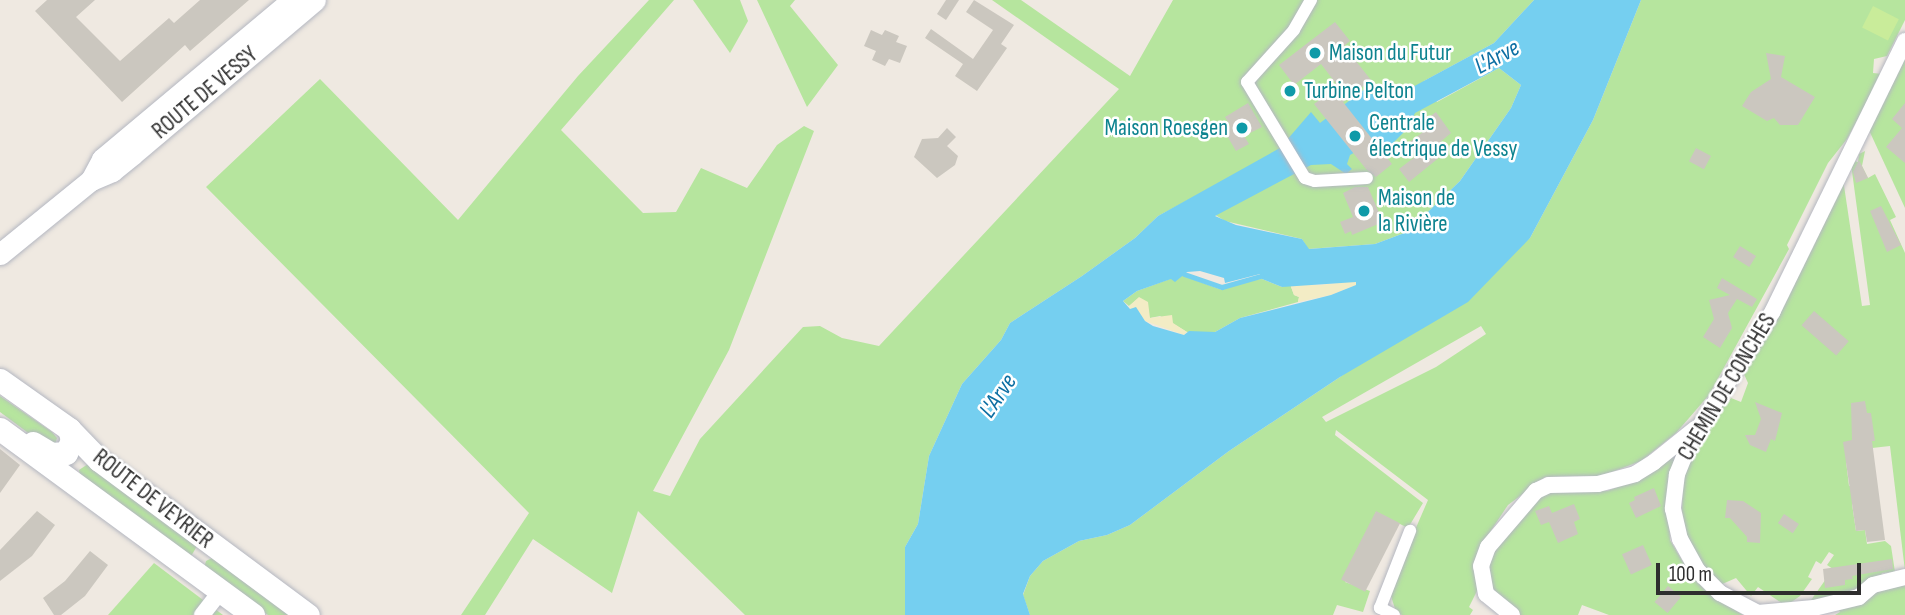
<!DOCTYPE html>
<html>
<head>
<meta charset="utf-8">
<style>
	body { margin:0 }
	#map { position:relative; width:1905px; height:615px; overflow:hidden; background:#efe9e1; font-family:"Sofia Sans Condensed",sans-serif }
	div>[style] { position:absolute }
	.green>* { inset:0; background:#b6e59e }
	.sand>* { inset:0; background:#f3ecc5 }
	.pitch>* { inset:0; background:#c9ec9a; transform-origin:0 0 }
	.water>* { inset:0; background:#75cff0 }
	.stream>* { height:4.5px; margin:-2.25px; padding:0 2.25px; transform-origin:2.25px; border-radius:2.25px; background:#75cff0 }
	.building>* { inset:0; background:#cbc7bf; transform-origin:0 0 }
	.roads { filter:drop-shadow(0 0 2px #b4b7c1) drop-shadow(0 0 2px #b4b7c1) }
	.pedestrian>* { height:12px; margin:-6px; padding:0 6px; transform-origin:6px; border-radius:6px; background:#fff }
	.minor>* { height:16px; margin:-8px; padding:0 8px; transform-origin:8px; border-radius:8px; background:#fff }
	.tertiary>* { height:21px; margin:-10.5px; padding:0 10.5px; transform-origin:10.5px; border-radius:10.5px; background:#fff }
	.secondary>* { height:23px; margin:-11.5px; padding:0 11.5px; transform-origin:11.5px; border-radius:11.5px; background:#fff }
	.dots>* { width:19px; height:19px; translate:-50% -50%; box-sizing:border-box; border:4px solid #fff; border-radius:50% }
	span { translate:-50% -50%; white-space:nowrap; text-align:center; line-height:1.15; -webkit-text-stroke:5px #fff; paint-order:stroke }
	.culture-label { font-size:23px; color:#0d838f }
	.left { translate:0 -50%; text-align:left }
	.right { translate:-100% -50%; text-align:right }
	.street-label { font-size:23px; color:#2e2e2e }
	.water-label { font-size:24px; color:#0d6fa3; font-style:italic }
	.scale { position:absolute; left:1656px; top:563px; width:205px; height:32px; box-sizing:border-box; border:4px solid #2e2e2e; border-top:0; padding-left:9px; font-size:21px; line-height:24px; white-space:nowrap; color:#2e2e2e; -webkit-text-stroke:5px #fff; paint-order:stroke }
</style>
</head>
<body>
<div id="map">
	<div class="green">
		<i style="clip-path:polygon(649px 0,674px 0,561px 130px,643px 213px,676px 212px,701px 168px,747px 188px,777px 145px,804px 126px,814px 131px,729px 350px,653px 491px,670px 496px,700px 439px,803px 327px,820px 326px,842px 338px,879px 346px,1119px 89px,992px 0,1021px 0,1130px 76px,1173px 0,1534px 0,1494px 43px,1424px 81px,1437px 102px,1499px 68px,1521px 85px,1511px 108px,1460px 181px,1407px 232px,1375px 244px,1308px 249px,1302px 239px,1225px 221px,1190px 199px,1158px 216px,1135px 238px,1082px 276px,1010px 323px,1001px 340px,962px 384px,929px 456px,918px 524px,905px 547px,905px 615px,745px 615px,638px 511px,612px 593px,533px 539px,485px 615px,461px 615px,529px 513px,206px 187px,320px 79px,458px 220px,578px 76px)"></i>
		<i style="clip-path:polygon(693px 0,740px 0,748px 21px,730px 53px)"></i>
		<i style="clip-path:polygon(757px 0,795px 0,790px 6px,838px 65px,807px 107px)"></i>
		<i style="clip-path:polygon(evenodd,1641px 0,1905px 0,1905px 20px,1887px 56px,1874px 59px,1873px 73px,1882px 74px,1847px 139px,1828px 163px,1787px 245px,1789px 249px,1709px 395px,1676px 433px,1641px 461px,1601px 476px,1545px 477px,1508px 505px,1484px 541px,1479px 587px,1469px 607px,1473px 610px,1470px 615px,1402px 615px,1396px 612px,1389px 590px,1428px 500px,1336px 430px,1335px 435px,1423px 503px,1408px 528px,1376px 512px,1345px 582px,1370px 591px,1363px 612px,1337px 605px,1333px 615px,1030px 615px,1023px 595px,1030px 576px,1043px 561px,1079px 541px,1107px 535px,1130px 525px,1229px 451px,1340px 377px,1530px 238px,1593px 120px,1641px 0,1481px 326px,1486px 334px,1436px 367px,1326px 422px,1322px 417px,1481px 326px)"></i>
		<i style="clip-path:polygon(1905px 56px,1905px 208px,1868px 128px)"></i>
		<i style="clip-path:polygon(1865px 151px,1862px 166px,1868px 178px,1875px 174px,1896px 217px,1890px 220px,1905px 253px,1905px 571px,1890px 446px,1854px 450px,1846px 461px,1849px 486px,1868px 483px,1852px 504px,1856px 531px,1865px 530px,1867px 544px,1885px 541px,1891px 546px,1895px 572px,1882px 573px,1881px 577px,1847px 597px,1809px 603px,1833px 569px,1827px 565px,1834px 555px,1829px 552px,1821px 564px,1816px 561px,1808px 577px,1812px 579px,1800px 596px,1786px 606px,1758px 587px,1751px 596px,1736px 578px,1720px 585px,1701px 566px,1687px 538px,1682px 511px,1683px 481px,1686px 467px,1722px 403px,1726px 405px,1731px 398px,1741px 402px,1748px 383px,1743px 372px,1843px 179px,1862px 306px,1870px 305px,1851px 164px,1854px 161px,1858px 162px,1859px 154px)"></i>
		<i style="clip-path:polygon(1181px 275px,1222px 290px,1248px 280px,1262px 279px,1282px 287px,1290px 284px,1294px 295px,1299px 297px,1298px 302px,1240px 318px,1215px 332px,1187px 332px,1160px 316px,1150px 318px,1139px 298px,1129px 306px,1123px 301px,1137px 291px)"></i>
		<i style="clip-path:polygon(0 396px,52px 432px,57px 438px,55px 445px,43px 444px,0 412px)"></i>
		<i style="clip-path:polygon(1679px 451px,1668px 480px,1670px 540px,1691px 576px,1709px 594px,1743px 615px,1609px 615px,1582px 605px,1578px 615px,1519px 615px,1493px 594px,1488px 559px,1544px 491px,1556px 489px,1607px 491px,1645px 477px)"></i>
		<i style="clip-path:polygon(88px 464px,197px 546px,190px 558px,80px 476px,79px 470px)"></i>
		<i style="clip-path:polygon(212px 558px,289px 615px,268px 615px,204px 568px,206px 561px)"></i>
		<i style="clip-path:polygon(154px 563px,223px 615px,108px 615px)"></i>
		<i style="clip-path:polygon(1905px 584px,1905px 615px,1835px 615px,1840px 612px,1837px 606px,1873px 591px)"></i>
	</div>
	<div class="sand">
		<i style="clip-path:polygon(1356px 281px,1356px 285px,1331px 295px,1298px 302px,1299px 297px,1294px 295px,1290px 284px,1319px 285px)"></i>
		<i style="clip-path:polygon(1139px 297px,1148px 302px,1150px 318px,1172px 315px,1173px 323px,1187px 332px,1184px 335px,1145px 321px,1136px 308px,1130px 309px,1129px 306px)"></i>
	</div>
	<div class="pitch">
		<i style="left:1873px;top:6px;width:29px;height:24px;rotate:27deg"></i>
	</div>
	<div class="water">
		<i style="clip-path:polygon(evenodd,1534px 0,1641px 0,1593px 120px,1530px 238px,1468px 302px,1340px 377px,1229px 451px,1130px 525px,1107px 535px,1079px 541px,1043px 561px,1030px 576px,1023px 594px,1030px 615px,905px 615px,905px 547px,918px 524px,929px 456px,962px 384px,1001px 340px,1010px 323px,1082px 276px,1135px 238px,1158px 216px,1280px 148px,1311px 112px,1320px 123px,1366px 88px,1371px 94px,1381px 95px,1409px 89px,1494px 43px,1534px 0,1499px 68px,1521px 85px,1511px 108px,1460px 181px,1407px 232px,1375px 244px,1309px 249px,1302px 239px,1236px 225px,1215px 216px,1311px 165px,1331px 164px,1346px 174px,1352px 169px,1347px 164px,1350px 155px,1375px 141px,1382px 149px,1386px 146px,1388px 148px,1408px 128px,1415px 113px,1499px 68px,1534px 0,1200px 271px,1224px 278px,1225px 283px,1260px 274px,1262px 279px,1282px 287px,1356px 282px,1356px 285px,1331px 295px,1240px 318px,1215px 332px,1189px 331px,1184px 335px,1153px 326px,1145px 321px,1136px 307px,1130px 309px,1123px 301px,1137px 291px,1171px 279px,1175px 282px,1187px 272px,1200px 271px)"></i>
	</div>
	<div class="stream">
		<i style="left:1184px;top:274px;width:40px;rotate:18.9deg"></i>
		<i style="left:1222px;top:287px;width:41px;rotate:-15.8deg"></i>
	</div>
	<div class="building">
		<i style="clip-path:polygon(47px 0,95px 0,76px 17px,120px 61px,169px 18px,174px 23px,200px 0,249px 0,190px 51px,185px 45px,122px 102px,35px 11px)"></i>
		<i style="clip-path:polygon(946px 0,959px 0,946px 20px,937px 14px)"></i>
		<i style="clip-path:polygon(974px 0,1014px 25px,1001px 44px,1007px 48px,977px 91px,955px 76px,963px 64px,925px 38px,931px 29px,973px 59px,993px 30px,966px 12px)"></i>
		<i style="clip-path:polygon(1335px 22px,1350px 41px,1344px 46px,1371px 80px,1343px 102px,1392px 164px,1376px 177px,1366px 169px,1314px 104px,1338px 86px,1321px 64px,1294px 85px,1279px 65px)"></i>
		<i style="clip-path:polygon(871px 30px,882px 35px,885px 30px,899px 36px,896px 42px,907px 46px,900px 63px,889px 59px,885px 66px,872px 60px,876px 51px,864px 46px)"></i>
		<i style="clip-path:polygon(1766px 53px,1785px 56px,1781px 77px,1815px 97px,1798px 125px,1780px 125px,1774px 118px,1767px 121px,1742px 106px,1751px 92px,1771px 79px)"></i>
		<i style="clip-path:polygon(1248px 103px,1262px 127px,1244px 136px,1249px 144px,1236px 151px,1223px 129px,1230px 125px,1225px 117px)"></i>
		<i style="clip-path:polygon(1905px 103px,1905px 163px,1886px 147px,1902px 128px,1892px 119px)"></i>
		<i style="clip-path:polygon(1436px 112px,1451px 133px,1439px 143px,1446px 152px,1409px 182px,1399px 169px,1416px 156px,1407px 144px,1427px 129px,1421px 123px)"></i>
		<i style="clip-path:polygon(947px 128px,956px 137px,947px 146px,958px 156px,955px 165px,937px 178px,914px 157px,922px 139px,938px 138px)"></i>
		<i style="left:1696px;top:148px;width:17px;height:15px;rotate:28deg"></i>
		<i style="clip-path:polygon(1859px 160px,1868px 178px,1856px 183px,1853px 172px)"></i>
		<i style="clip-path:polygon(1355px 187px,1368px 187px,1383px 222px,1352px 235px,1351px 231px,1345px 234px,1340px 222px,1353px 217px,1343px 193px)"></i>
		<i style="clip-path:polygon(1881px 206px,1901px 245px,1887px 252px,1870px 211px)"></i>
		<i style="left:1740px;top:246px;width:19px;height:13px;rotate:32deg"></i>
		<i style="clip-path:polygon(1722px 278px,1757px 299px,1752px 307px,1737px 299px,1728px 313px,1732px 328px,1720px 348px,1703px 337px,1714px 319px,1709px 300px,1730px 295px,1717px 288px)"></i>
		<i style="left:1814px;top:311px;width:46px;height:19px;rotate:41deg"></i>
		<i style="clip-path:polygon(1865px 401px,1867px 413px,1871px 413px,1875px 441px,1872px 441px,1885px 540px,1867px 542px,1865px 530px,1856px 531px,1843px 442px,1852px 440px,1851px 403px)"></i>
		<i style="clip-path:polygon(1755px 402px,1782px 413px,1775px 441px,1771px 439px,1766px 452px,1750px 445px,1745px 435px,1755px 435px,1761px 419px)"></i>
		<i style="clip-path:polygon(0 449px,20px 465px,0 493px)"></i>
		<i style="clip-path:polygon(1654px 488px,1661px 506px,1636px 518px,1629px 503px,1635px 500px,1634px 497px)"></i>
		<i style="clip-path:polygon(1727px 500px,1743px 501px,1761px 513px,1760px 543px,1747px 542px,1747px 537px,1730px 518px,1725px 518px)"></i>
		<i style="clip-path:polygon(1574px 504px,1580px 519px,1574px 522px,1578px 534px,1558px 543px,1549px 522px,1541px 525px,1535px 511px,1549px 506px,1552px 513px)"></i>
		<i style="clip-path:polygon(37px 511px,55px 525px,32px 556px,0 581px,0 550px)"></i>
		<i style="left:1376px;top:511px;width:27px;height:77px;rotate:27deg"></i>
		<i style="left:1784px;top:514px;width:18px;height:11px;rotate:34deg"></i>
		<i style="left:1643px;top:545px;width:22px;height:23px;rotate:66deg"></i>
		<i style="clip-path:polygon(90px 551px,108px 565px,85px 596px,61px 615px,54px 615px,43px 598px,65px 581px)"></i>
		<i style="clip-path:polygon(1892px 559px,1893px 569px,1852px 576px,1853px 579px,1845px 580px,1845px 585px,1825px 588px,1823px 569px)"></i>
		<i style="left:1668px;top:586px;width:17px;height:21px;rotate:40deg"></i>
	</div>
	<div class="roads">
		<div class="pedestrian">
			<i style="left:1311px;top:0;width:34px;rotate:120deg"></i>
			<i style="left:1294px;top:30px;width:70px;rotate:132.1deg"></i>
			<i style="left:1247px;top:82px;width:112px;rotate:58.9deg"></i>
			<i style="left:1305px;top:178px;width:10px;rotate:17deg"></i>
			<i style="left:1315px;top:181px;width:52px;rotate:-3.3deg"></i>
			<i style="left:1394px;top:615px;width:16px;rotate:-153deg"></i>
			<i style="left:1380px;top:608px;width:83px;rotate:-68.7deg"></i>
		</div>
		<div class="minor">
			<i style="left:1905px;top:41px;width:301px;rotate:116.1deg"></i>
			<i style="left:1773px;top:311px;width:155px;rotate:122.4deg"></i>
			<i style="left:1690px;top:442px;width:35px;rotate:112deg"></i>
			<i style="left:1677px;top:474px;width:35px;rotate:97deg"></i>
			<i style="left:1673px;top:509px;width:31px;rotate:77deg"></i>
			<i style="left:1680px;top:539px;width:35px;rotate:61deg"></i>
			<i style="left:1697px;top:570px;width:33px;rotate:45deg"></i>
			<i style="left:1720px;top:593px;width:43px;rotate:27.8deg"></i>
			<i style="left:1758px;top:613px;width:56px;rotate:-5.1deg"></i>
			<i style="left:1814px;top:608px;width:46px;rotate:-13.7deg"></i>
			<i style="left:1859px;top:597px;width:18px;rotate:-41deg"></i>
			<i style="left:1873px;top:585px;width:33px;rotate:-14deg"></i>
			<i style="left:202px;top:615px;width:31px;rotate:-52deg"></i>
			<i style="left:1512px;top:615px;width:33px;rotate:-141deg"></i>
			<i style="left:1486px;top:594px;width:28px;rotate:-100deg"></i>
			<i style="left:1481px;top:566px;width:20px;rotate:-70deg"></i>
			<i style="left:1488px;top:547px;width:74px;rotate:-49.4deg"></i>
			<i style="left:1536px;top:491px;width:14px;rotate:-25deg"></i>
			<i style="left:1549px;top:485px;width:49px;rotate:-1.2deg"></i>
			<i style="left:1598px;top:484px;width:38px;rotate:-15deg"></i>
			<i style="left:1635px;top:474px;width:22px;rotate:-32deg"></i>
			<i style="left:1654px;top:462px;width:53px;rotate:-38.8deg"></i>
		</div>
		<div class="tertiary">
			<i style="left:91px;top:180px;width:24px;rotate:-62deg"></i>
			<i style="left:102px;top:159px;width:248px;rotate:-39.9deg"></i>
			<i style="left:0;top:254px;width:117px;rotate:-39.1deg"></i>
			<i style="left:91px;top:180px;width:23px;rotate:-23deg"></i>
			<i style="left:112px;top:171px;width:27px;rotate:-39deg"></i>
			<i style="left:133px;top:154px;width:238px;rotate:-40.2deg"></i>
		</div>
		<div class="secondary">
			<i style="left:0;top:380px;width:85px;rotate:35.4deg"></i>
			<i style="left:69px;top:429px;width:43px;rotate:45.9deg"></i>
			<i style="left:99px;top:460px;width:260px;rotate:36.6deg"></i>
			<i style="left:0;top:429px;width:314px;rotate:36.3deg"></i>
			<i style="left:33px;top:443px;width:21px;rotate:31deg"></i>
			<i style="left:51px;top:454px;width:15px;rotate:-4deg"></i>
			<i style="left:66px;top:453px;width:14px;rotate:-65deg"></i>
			<i style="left:72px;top:440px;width:11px;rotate:-105deg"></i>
		</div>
	</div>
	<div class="dots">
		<i style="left:1315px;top:53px;background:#0f9aa8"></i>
		<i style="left:1290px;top:91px;background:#0f9aa8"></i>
		<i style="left:1242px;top:128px;background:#0f9aa8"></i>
		<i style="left:1355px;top:136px;background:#0f9aa8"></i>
		<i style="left:1364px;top:211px;background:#0f9aa8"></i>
	</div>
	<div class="culture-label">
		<span class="left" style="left:1329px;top:53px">Maison du Futur</span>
		<span class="left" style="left:1304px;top:91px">Turbine Pelton</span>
		<span class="left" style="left:1369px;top:136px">Centrale<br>électrique de Vessy</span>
		<span class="right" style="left:1228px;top:128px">Maison Roesgen</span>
		<span class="left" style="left:1378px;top:211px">Maison de<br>la Rivière</span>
	</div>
	<div class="street-label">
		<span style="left:205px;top:93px;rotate:-40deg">ROUTE DE VESSY</span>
		<span style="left:1727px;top:387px;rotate:-59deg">CHEMIN DE CONCHES</span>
		<span style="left:153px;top:499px;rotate:38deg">ROUTE DE VEYRIER</span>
	</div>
	<div class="water-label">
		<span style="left:1497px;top:57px;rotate:-28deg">L'Arve</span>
		<span style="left:998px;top:396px;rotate:-56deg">L'Arve</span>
	</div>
	<div class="scale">100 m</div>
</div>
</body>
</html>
